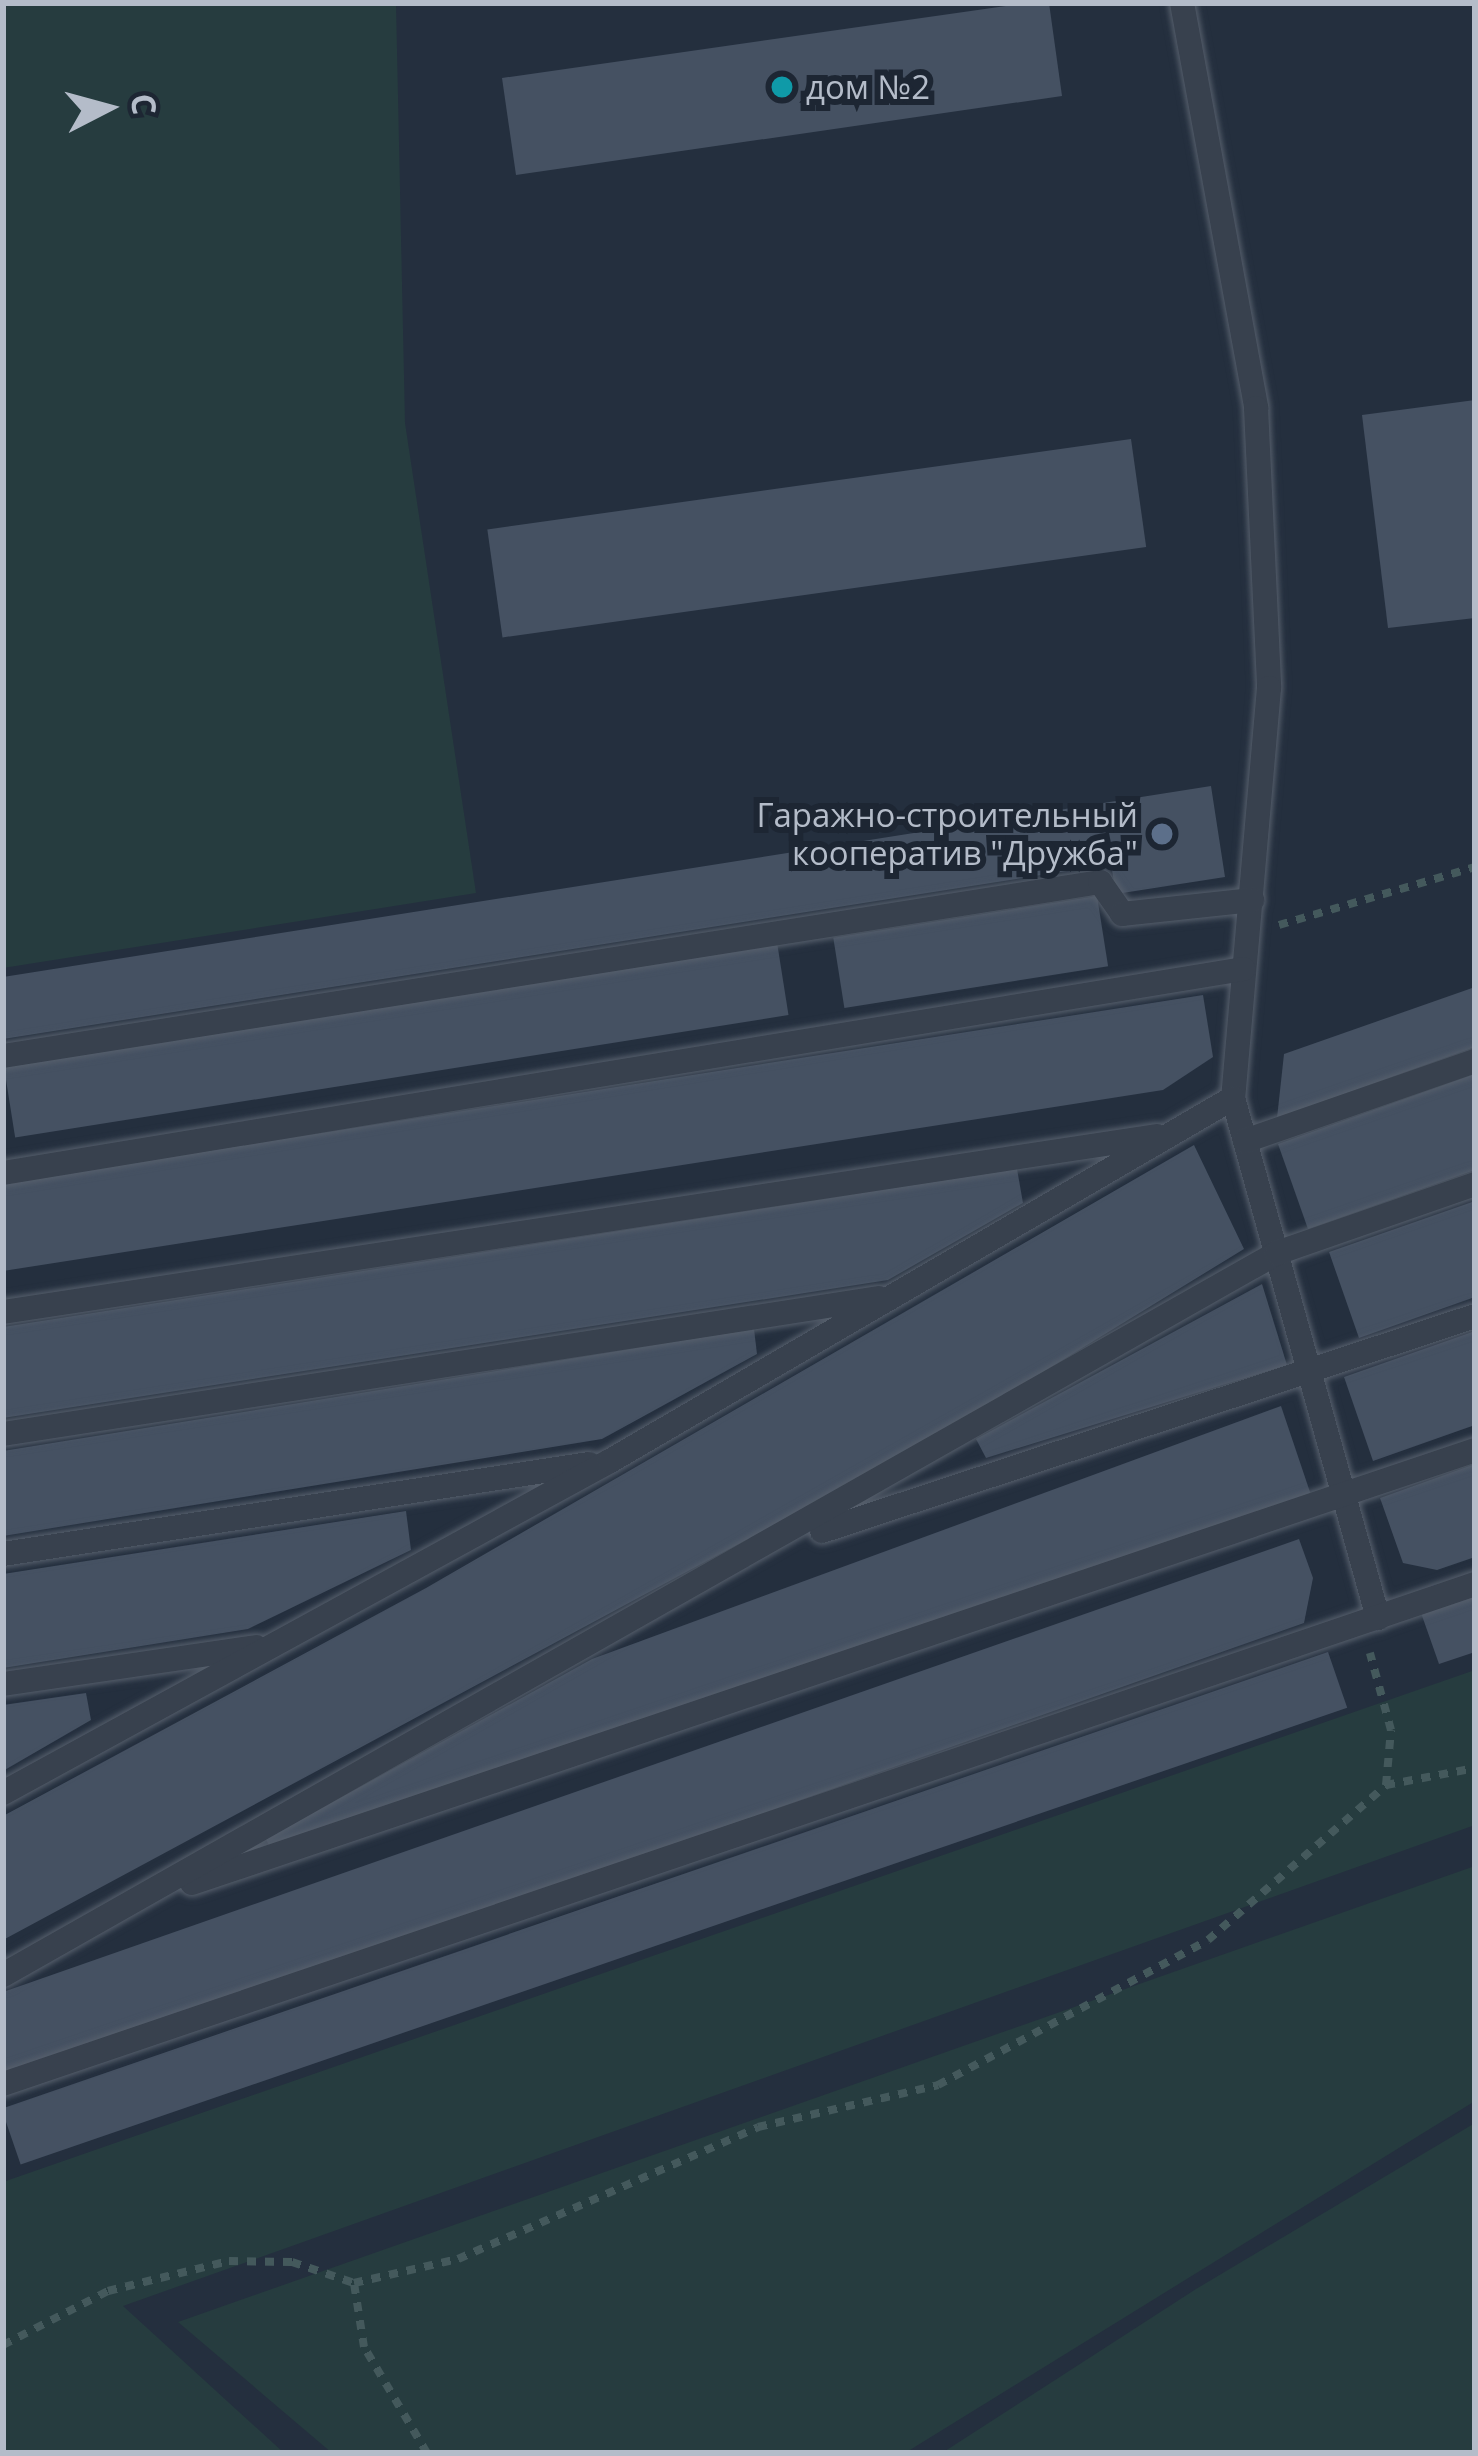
<!DOCTYPE html>
<html>
<head>
<meta charset="utf-8">
<style>
	body { margin:0 }
	#map { position:relative; width:1478px; height:2456px; overflow:hidden; background:#242f3e; font-family:"Open Sans",sans-serif }
	div>[style] { position:absolute }
	.green>* { inset:0; background:#263c3f }
	.building>* { inset:0; background:#455162; transform-origin:0 0 }
	.path>* { height:8px; margin-top:-4px; transform-origin:0; background:repeating-linear-gradient(90deg,#44595c 0 9px,transparent 0 18px) }
	.roads { filter:drop-shadow(0 0 3px #565f6c) drop-shadow(0 0 3px #565f6c) }
	.lane>* { height:24px; margin:-12px; padding:0 12px; transform-origin:12px; border-radius:12px; background:#38414e }
	.dots>* { width:33px; height:33px; translate:-50% -50%; box-sizing:border-box; border:6px solid #1d2633; border-radius:50% }
	span { translate:-50% -50%; white-space:nowrap; text-align:center; line-height:1.15; -webkit-text-stroke:12px #1d2633; paint-order:stroke }
	.poi-label { font-size:33px; color:#b4bcc9 }
	.left { translate:0 -50%; text-align:left }
	.right { translate:-100% -50%; text-align:right }
	.frame { position:absolute; inset:0; border:6px solid #b4bcc9; pointer-events:none }
	.north { position:absolute; left:48px; top:48px; width:120px; height:120px; -webkit-text-stroke:9px #1d2633; paint-order:stroke; rotate:84deg; font-size:33px; font-weight:700; line-height:48px; text-align:center; color:#b4bcc9 }
	.north::after { content:''; display:block; margin:auto; width:42px; height:54px; background:#b4bcc9; clip-path:polygon(50% 0,100% 100%,50% 72%,0 100%) }
</style>
</head>
<body>
<div id="map">
	<div class="green">
		<i style="clip-path:polygon(3px 3px,396px 3px,405px 423px,476px 893px,3px 968px)"></i>
		<i style="clip-path:polygon(1475px 1670px,1475px 1825px,123px 2306px,284px 2453px,3px 2453px,3px 2182px)"></i>
		<i style="clip-path:polygon(1475px 1866px,1475px 2101px,905px 2453px,332px 2453px,178px 2322px)"></i>
		<i style="clip-path:polygon(1475px 2123px,1475px 2453px,942px 2453px,1196px 2289px)"></i>
	</div>
	<div class="building">
		<i style="clip-path:polygon(1026px 3px,1049px 3px,1062px 96px,516px 175px,502px 78px)"></i>
		<i style="clip-path:polygon(1475px 400px,1475px 618px,1388px 628px,1362px 415px)"></i>
		<i style="left:1131px;top:439px;width:109px;height:650px;rotate:82deg"></i>
		<i style="clip-path:polygon(1211px 786px,1225px 877px,1116px 894px,1111px 864px,3px 1039px,3px 977px)"></i>
		<i style="left:1097px;top:896px;width:71px;height:267px;rotate:81deg"></i>
		<i style="left:776px;top:936px;width:80px;height:783px;rotate:81deg"></i>
		<i style="clip-path:polygon(1475px 987px,1475px 1047px,1277px 1118px,1284px 1054px)"></i>
		<i style="clip-path:polygon(1203px 995px,1213px 1057px,1163px 1090px,3px 1271px,3px 1183px)"></i>
		<i style="clip-path:polygon(1475px 1074px,1475px 1170px,1308px 1229px,1278px 1144px)"></i>
		<i style="clip-path:polygon(1194px 1145px,1244px 1249px,937px 1437px,3px 1940px,3px 1816px,426px 1588px)"></i>
		<i style="clip-path:polygon(1017px 1169px,1023px 1203px,888px 1280px,3px 1418px,3px 1327px)"></i>
		<i style="clip-path:polygon(1475px 1201px,1475px 1297px,1359px 1338px,1329px 1252px)"></i>
		<i style="clip-path:polygon(1262px 1284px,1287px 1365px,986px 1458px,976px 1439px)"></i>
		<i style="clip-path:polygon(754px 1329px,757px 1354px,602px 1439px,3px 1536px,3px 1451px)"></i>
		<i style="clip-path:polygon(1475px 1331px,1475px 1425px,1373px 1461px,1344px 1377px)"></i>
		<i style="clip-path:polygon(1281px 1406px,1311px 1495px,271px 1850px,266px 1839px,592px 1659px)"></i>
		<i style="clip-path:polygon(1475px 1464px,1475px 1557px,1437px 1570px,1403px 1563px,1380px 1498px)"></i>
		<i style="clip-path:polygon(406px 1511px,411px 1550px,248px 1629px,3px 1668px,3px 1574px)"></i>
		<i style="clip-path:polygon(1299px 1539px,1313px 1578px,1304px 1623px,3px 2080px,3px 1992px)"></i>
		<i style="clip-path:polygon(1475px 1591px,1475px 1652px,1439px 1664px,1420px 1610px)"></i>
		<i style="left:1328px;top:1652px;width:59px;height:1403px;rotate:71deg"></i>
		<i style="clip-path:polygon(86px 1693px,91px 1720px,3px 1771px,3px 1705px)"></i>
	</div>
	<div class="path">
		<i style="left:1279px;top:925px;width:204px;rotate:-16.5deg"></i>
		<i style="left:1386px;top:1785px;width:91px;rotate:-10.8deg"></i>
		<i style="left:3px;top:2345px;width:118px;rotate:-27.2deg"></i>
		<i style="left:108px;top:2291px;width:125px;rotate:-13.9deg"></i>
		<i style="left:229px;top:2261px;width:63px;rotate:0.9deg"></i>
		<i style="left:292px;top:2262px;width:65px;rotate:18.7deg"></i>
		<i style="left:427px;top:2453px;width:123px;rotate:-120.7deg"></i>
		<i style="left:364px;top:2347px;width:65px;rotate:-98.9deg"></i>
		<i style="left:354px;top:2283px;width:107px;rotate:-13deg"></i>
		<i style="left:458px;top:2259px;width:328px;rotate:-23.7deg"></i>
		<i style="left:758px;top:2127px;width:185px;rotate:-13.1deg"></i>
		<i style="left:938px;top:2085px;width:306px;rotate:-28.2deg"></i>
		<i style="left:1208px;top:1940px;width:236px;rotate:-41deg"></i>
		<i style="left:1386px;top:1785px;width:55px;rotate:-84.8deg"></i>
		<i style="left:1391px;top:1730px;width:80px;rotate:-105.3deg"></i>
	</div>
	<div class="roads">
		<div class="lane">
			<i style="left:1182px;top:3px;width:412px;rotate:79.6deg"></i>
			<i style="left:1256px;top:408px;width:280px;rotate:87.3deg"></i>
			<i style="left:1269px;top:688px;width:412px;rotate:95deg"></i>
			<i style="left:1233px;top:1098px;width:540px;rotate:74.42deg"></i>
			<i style="left:3px;top:1056px;width:1111px;rotate:-9.01deg"></i>
			<i style="left:1100px;top:882px;width:39px;rotate:55deg"></i>
			<i style="left:1122px;top:914px;width:131px;rotate:-6.1deg"></i>
			<i style="left:1245px;top:1141px;width:244px;rotate:-19.2deg"></i>
			<i style="left:3px;top:1173px;width:1257px;rotate:-9.34deg"></i>
			<i style="left:3px;top:1312px;width:1167px;rotate:-8.67deg"></i>
			<i style="left:3px;top:1434px;width:886px;rotate:-8.83deg"></i>
			<i style="left:822px;top:1531px;width:687px;rotate:-18.22deg"></i>
			<i style="left:3px;top:1554px;width:593px;rotate:-8.73deg"></i>
			<i style="left:3px;top:1684px;width:256px;rotate:-8.3deg"></i>
			<i style="left:3px;top:1793px;width:692px;rotate:-28.68deg"></i>
			<i style="left:610px;top:1461px;width:721px;rotate:-30.23deg"></i>
			<i style="left:192px;top:1883px;width:1354px;rotate:-18.65deg"></i>
			<i style="left:3px;top:1975px;width:1464px;rotate:-29.54deg"></i>
			<i style="left:1277px;top:1253px;width:210px;rotate:-19.2deg"></i>
			<i style="left:3px;top:2084px;width:1555px;rotate:-18.76deg"></i>
		</div>
	</div>
	<div class="dots">
		<i style="left:782px;top:87px;background:#0f9aa8"></i>
		<i style="left:1162px;top:834px;background:#5c6f8a"></i>
	</div>
	<div class="poi-label">
		<span class="left" style="left:806px;top:87px">дом №2</span>
		<span class="right" style="left:1138px;top:834px">Гаражно-строительный<br>кооператив "Дружба"</span>
	</div>
	<div class="frame"></div>
	<div class="north">С</div>
</div>
</body>
</html>
